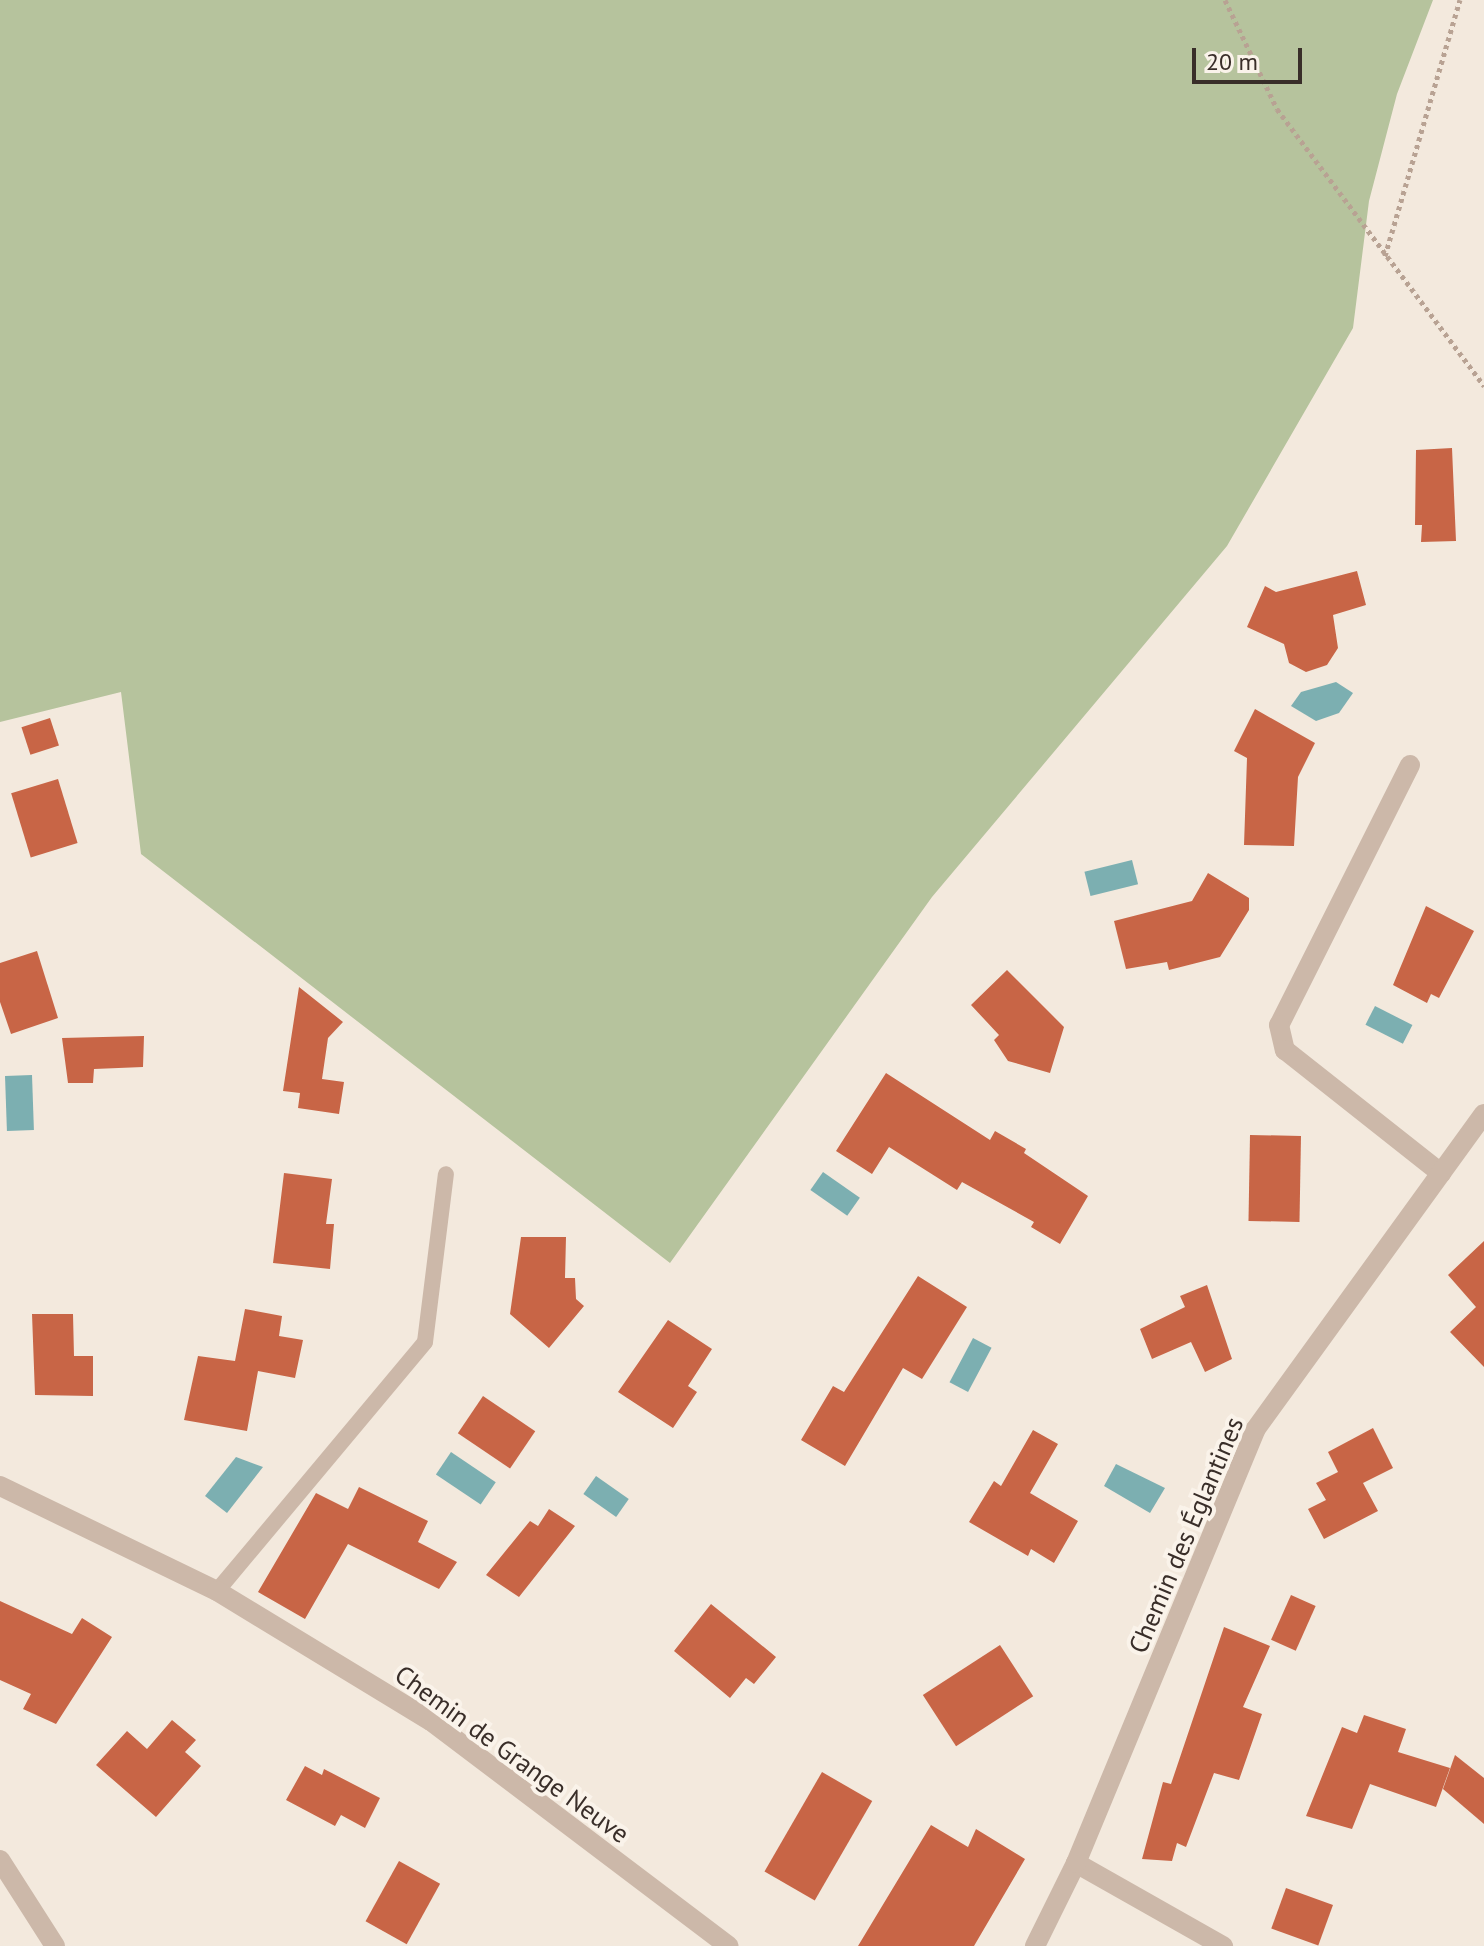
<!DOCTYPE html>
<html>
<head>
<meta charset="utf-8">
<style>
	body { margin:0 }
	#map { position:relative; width:1484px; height:1946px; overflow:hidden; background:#f3e9dd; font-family:"PT Sans",sans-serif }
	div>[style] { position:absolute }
	.green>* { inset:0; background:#b6c39d }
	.water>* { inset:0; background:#7cafb1; transform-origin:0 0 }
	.building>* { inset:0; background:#c86546; transform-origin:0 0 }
	.path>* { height:5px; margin-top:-2.5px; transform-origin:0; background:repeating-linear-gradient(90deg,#b8a293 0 4px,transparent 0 8px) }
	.service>* { height:16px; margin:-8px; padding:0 8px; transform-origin:8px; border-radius:8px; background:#ccb8a9 }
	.minor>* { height:20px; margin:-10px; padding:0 10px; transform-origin:10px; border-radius:10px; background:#ccb8a9 }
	span { translate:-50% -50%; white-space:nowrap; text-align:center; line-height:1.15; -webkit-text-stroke:8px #faf3ea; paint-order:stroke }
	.street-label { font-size:26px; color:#392e29 }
	.scale { position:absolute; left:1192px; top:48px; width:110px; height:36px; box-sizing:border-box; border:4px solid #392e29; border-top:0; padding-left:10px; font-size:24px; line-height:28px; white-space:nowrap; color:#392e29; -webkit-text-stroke:6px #faf3ea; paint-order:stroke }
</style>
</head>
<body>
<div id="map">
	<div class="green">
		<i style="clip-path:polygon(0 0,1433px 0,1397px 94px,1369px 201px,1353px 328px,1227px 546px,932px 897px,670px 1263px,141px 854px,121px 692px,0 722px)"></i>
	</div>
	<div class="water">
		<i style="clip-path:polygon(1336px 682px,1353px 693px,1339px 713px,1316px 721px,1291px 706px,1301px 692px)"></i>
		<i style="left:1132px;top:860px;width:25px;height:49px;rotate:76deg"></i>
		<i style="left:1375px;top:1006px;width:42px;height:21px;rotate:27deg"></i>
		<i style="left:32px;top:1075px;width:55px;height:27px;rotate:88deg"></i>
		<i style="left:823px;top:1172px;width:45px;height:22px;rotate:35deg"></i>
		<i style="left:973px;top:1338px;width:21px;height:50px;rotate:28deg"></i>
		<i style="left:451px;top:1452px;width:54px;height:27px;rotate:34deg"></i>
		<i style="clip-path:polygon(236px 1457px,263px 1467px,227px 1513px,205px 1496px)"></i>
		<i style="clip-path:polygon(1116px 1464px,1165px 1488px,1150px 1513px,1104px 1486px)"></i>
		<i style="left:596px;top:1476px;width:40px;height:22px;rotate:35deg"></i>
	</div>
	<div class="building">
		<i style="clip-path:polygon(1452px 448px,1456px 541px,1421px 542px,1422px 525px,1415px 525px,1416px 450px)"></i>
		<i style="clip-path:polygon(1357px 571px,1366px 605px,1333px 615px,1338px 648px,1327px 665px,1306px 672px,1289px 663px,1284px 644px,1247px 627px,1265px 586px,1276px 592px)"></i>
		<i style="clip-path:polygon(1255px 709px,1315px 743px,1298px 777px,1294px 846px,1244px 845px,1247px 758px,1234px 751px)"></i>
		<i style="left:50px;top:718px;width:29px;height:30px;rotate:72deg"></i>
		<i style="left:58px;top:779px;width:67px;height:49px;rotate:73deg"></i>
		<i style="clip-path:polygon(1208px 873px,1249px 898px,1249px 910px,1220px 957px,1169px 970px,1167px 962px,1126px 969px,1114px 921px,1192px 901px)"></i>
		<i style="clip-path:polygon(1426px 906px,1474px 931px,1439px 998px,1431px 994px,1427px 1003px,1393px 985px)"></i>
		<i style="clip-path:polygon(37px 951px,58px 1018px,11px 1034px,0 1002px,0 963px)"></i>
		<i style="clip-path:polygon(1007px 970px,1064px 1027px,1050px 1073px,1008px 1061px,994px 1040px,999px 1035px,971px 1005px)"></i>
		<i style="clip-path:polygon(299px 987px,343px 1022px,328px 1038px,322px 1079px,344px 1082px,339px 1114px,298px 1108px,300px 1093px,283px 1091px)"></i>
		<i style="clip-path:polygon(144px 1036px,143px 1067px,94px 1069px,93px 1083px,68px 1083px,62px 1038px)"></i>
		<i style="clip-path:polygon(886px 1073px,990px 1140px,995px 1131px,1026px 1149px,1024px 1153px,1088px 1196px,1060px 1244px,1031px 1227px,1034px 1222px,962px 1182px,957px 1190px,889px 1147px,872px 1174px,836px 1151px)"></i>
		<i style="left:1250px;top:1135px;width:51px;height:86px;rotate:1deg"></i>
		<i style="clip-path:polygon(284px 1173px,332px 1179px,326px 1224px,334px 1224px,330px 1269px,273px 1263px)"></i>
		<i style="clip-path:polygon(521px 1237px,566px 1237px,565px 1278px,575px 1278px,576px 1299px,584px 1306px,549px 1348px,510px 1314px)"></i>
		<i style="clip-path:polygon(1484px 1241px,1484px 1367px,1450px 1332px,1476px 1307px,1448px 1275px)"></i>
		<i style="clip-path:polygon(918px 1276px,967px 1307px,922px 1379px,903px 1368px,845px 1466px,801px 1440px,833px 1386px,844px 1392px)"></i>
		<i style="clip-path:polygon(1207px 1285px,1232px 1359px,1205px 1372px,1191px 1342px,1152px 1359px,1140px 1329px,1185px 1307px,1180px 1296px)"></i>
		<i style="clip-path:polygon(245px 1309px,282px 1316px,279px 1336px,303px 1340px,295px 1378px,258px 1371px,247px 1431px,184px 1420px,198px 1356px,235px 1361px)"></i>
		<i style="clip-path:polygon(32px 1314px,73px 1314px,74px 1356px,93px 1356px,93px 1396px,35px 1395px)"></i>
		<i style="clip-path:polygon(668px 1320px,712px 1349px,688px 1386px,697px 1392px,673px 1428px,618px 1392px)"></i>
		<i style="left:483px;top:1396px;width:63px;height:45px;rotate:34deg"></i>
		<i style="clip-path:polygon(1373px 1428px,1393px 1468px,1363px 1483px,1378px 1511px,1324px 1539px,1308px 1509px,1326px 1500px,1316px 1483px,1338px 1472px,1328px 1452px)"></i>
		<i style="clip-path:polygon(1033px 1430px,1058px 1444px,1030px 1493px,1078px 1521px,1054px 1563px,1031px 1549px,1028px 1556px,969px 1522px,994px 1481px,1001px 1486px)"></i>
		<i style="clip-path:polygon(359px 1487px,428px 1521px,418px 1542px,457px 1562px,439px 1589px,348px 1544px,305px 1619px,258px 1592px,316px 1493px,348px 1509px)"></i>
		<i style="clip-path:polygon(549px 1509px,575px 1526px,519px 1597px,486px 1575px,530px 1521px,538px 1526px)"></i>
		<i style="left:1291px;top:1595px;width:27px;height:49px;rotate:24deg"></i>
		<i style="clip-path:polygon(0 1601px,72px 1634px,82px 1618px,112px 1637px,56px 1724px,23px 1709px,31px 1694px,0 1680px)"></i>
		<i style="clip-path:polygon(711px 1604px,776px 1657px,754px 1684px,746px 1678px,730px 1698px,674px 1651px)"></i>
		<i style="clip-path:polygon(1224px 1627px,1270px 1646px,1243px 1707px,1262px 1714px,1239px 1780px,1214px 1773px,1186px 1847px,1177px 1843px,1172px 1861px,1142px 1859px,1163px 1782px,1171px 1784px)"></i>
		<i style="left:1000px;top:1645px;width:61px;height:92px;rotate:57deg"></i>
		<i style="clip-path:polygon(1364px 1715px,1406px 1729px,1398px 1752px,1450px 1768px,1436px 1807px,1370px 1784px,1352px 1829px,1306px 1816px,1342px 1727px,1357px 1733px)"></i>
		<i style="clip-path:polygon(172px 1720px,196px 1740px,185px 1752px,201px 1766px,156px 1817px,96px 1765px,127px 1731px,147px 1749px)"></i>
		<i style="clip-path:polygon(1455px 1755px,1484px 1778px,1484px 1824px,1443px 1789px)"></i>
		<i style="clip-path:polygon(305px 1766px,322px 1775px,324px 1769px,380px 1798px,365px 1828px,341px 1815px,335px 1826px,286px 1800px)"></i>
		<i style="left:822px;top:1772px;width:58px;height:115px;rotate:30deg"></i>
		<i style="clip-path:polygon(931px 1825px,968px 1847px,976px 1829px,1025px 1859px,974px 1946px,858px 1946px)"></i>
		<i style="left:399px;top:1861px;width:47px;height:69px;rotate:29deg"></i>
		<i style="left:1286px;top:1888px;width:50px;height:43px;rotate:20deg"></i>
	</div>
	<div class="path">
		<i style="left:1225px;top:0;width:121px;rotate:64.5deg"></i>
		<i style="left:1277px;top:109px;width:346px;rotate:53.2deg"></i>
		<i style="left:1385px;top:256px;width:267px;rotate:-73.7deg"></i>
	</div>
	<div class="service">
		<i style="left:217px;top:1591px;width:324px;rotate:-50.1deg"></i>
		<i style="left:425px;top:1342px;width:169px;rotate:-82.9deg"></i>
	</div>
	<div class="minor">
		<i style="left:1410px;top:765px;width:291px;rotate:116.7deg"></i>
		<i style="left:1279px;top:1025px;width:26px;rotate:77deg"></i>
		<i style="left:1285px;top:1050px;width:199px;rotate:38.3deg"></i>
		<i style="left:0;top:1486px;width:241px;rotate:25.8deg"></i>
		<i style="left:217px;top:1591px;width:250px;rotate:31.3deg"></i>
		<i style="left:431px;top:1721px;width:373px;rotate:37.1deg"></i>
		<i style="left:0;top:1860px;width:102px;rotate:57.4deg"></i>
		<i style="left:1076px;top:1863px;width:169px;rotate:29.5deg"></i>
		<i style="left:1035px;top:1946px;width:93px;rotate:-63.7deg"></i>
		<i style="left:1076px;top:1863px;width:469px;rotate:-67.5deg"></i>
		<i style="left:1255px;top:1430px;width:390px;rotate:-54.1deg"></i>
	</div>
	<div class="street-label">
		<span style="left:1186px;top:1535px;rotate:-67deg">Chemin des Églantines</span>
		<span style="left:512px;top:1754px;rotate:36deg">Chemin de Grange Neuve</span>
	</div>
	<div class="scale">20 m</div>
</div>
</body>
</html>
